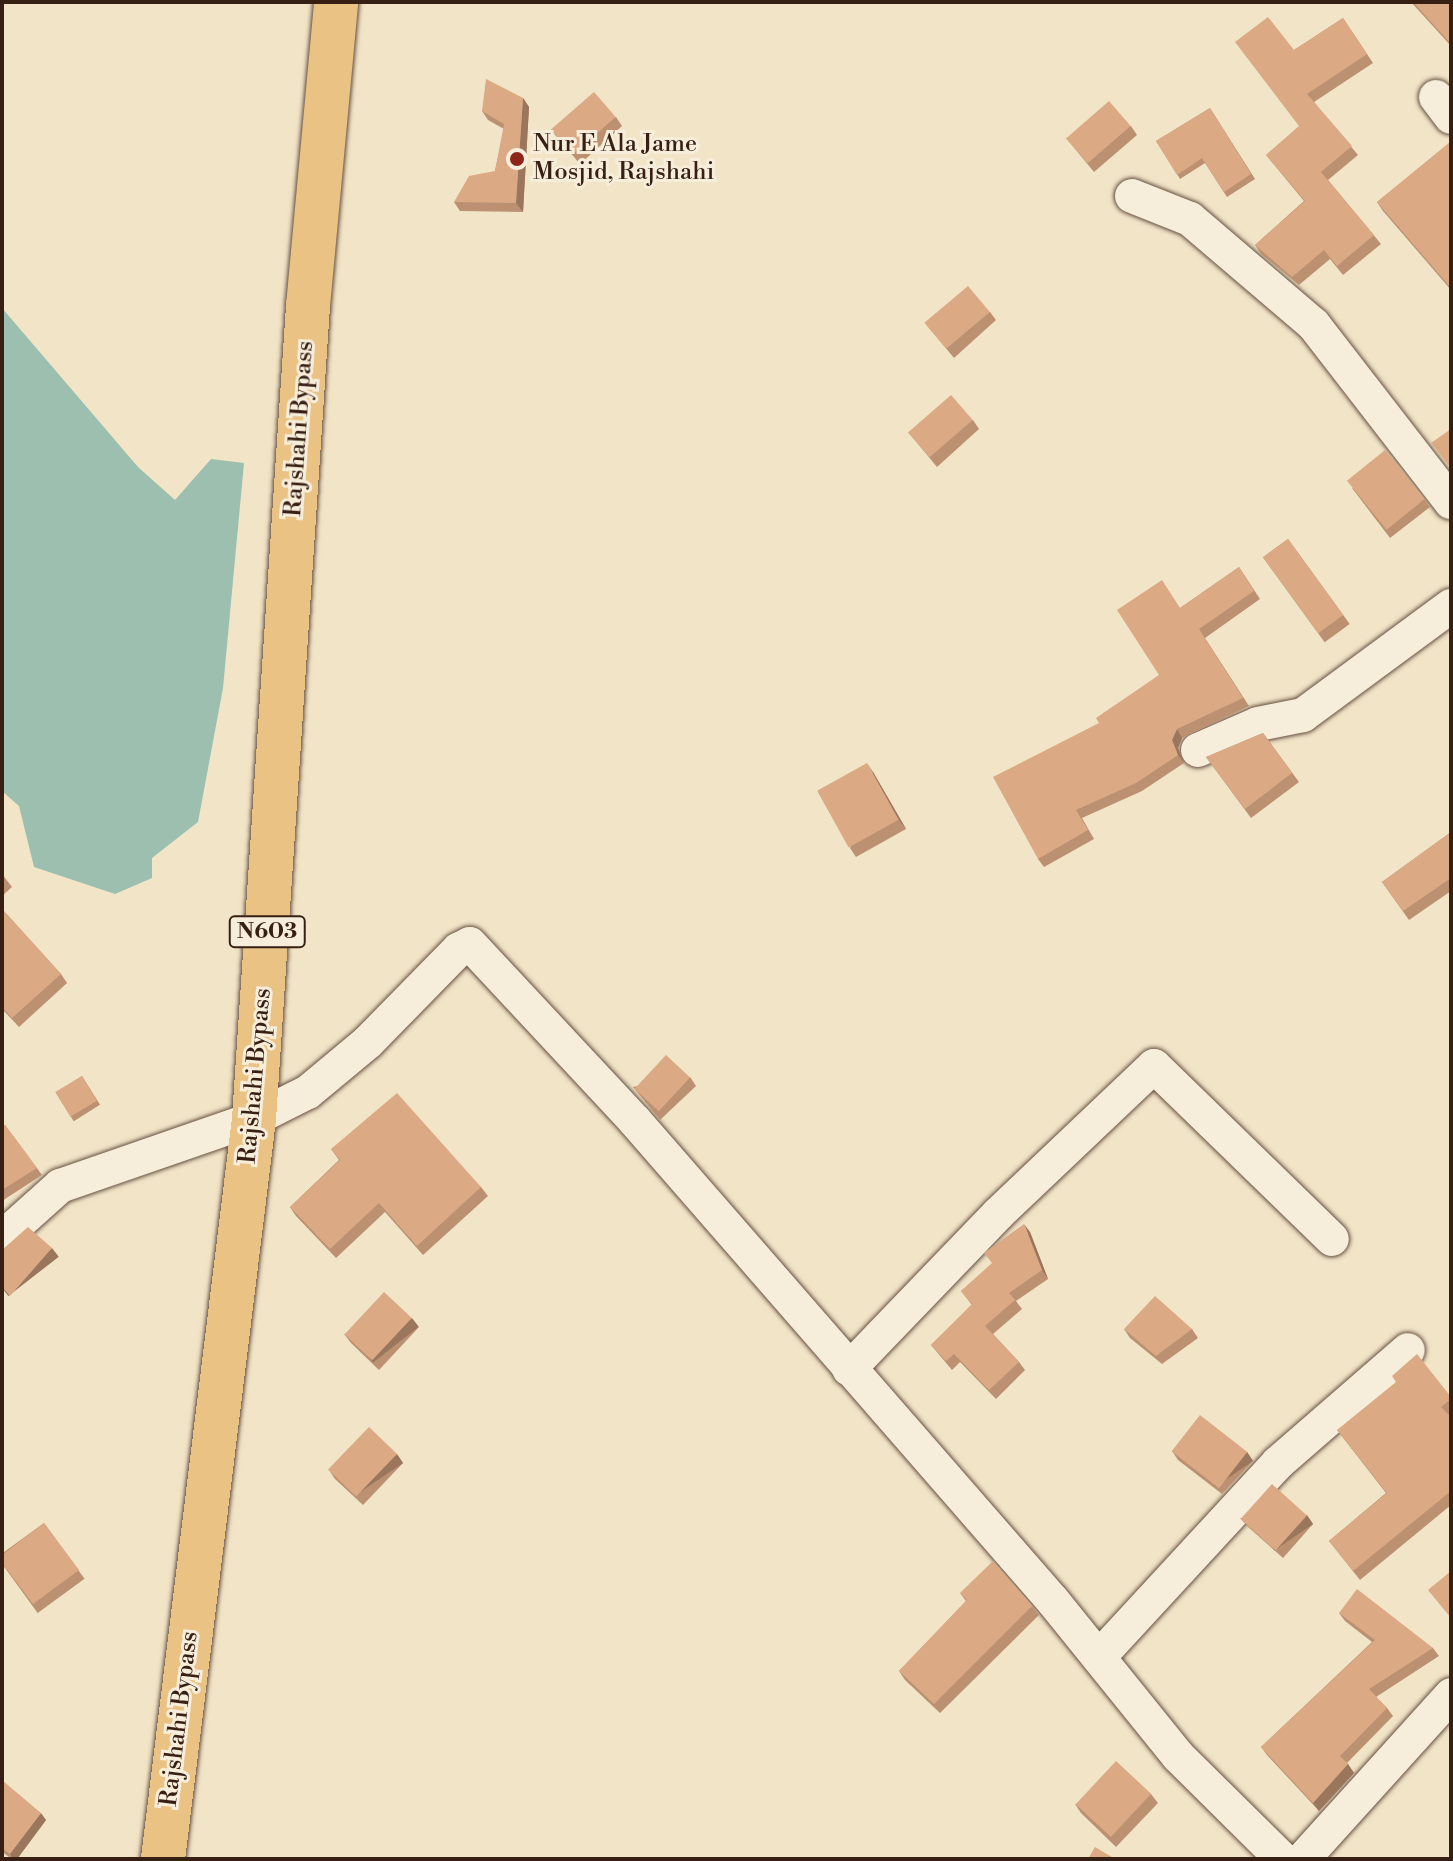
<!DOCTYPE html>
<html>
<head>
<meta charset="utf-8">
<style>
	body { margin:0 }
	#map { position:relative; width:1453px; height:1861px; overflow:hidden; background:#f2e4c7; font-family:"Libre Bodoni",serif }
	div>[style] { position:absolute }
	.water>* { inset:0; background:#9cbfb0 }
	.roads { filter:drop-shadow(0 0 2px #665041) drop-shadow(0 0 2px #665041) }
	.minor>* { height:34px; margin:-17px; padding:0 17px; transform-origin:17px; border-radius:17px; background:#f7eddb }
	.trunk>* { height:44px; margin:-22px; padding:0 22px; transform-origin:22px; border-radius:22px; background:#e9c284 }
	.wall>* { inset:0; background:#bc9172; transform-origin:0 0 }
	.shaded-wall>* { inset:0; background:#99765c; transform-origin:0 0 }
	.building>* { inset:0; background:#dba984; transform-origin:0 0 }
	.dots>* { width:22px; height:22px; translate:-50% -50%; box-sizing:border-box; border:4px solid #f7eddb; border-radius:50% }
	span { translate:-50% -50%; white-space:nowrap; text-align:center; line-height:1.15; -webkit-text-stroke:6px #f7eddb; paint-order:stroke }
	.shield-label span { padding:2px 6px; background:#f7eddb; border:2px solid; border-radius:6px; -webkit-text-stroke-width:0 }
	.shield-label { font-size:22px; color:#371f14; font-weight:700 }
	.poi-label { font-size:24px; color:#371f14 }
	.left { translate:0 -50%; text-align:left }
	.street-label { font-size:24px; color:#371f14 }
	.frame { position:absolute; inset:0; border:4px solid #371f14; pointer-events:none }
</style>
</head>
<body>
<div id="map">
	<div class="water">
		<i style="clip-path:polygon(2px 308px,138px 467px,175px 500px,211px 459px,244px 463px,223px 688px,198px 822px,152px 858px,152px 878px,115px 894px,34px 867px,19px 806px,2px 791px)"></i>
	</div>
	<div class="roads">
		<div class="minor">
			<i style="left:1436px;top:97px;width:25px;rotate:53deg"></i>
			<i style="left:1132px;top:196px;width:62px;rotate:21.6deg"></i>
			<i style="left:1190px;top:219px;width:163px;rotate:40.5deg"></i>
			<i style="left:1314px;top:325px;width:224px;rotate:52.3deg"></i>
			<i style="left:1198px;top:750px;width:65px;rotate:-23.4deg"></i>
			<i style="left:1258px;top:724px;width:46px;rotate:-11.3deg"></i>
			<i style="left:1303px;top:715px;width:184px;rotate:-36.4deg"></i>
			<i style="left:2px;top:1238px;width:78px;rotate:-41.9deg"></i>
			<i style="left:60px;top:1186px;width:205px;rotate:-19.1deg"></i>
			<i style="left:254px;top:1119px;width:60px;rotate:-26.6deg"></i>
			<i style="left:308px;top:1092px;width:78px;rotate:-39.8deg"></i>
			<i style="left:368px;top:1042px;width:129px;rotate:-45.6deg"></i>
			<i style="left:458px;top:950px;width:13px;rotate:-27deg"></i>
			<i style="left:470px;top:944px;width:242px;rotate:47deg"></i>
			<i style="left:635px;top:1121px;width:636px;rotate:48.95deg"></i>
			<i style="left:1053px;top:1601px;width:199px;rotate:51.1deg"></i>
			<i style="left:1178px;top:1756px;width:146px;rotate:44.7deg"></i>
			<i style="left:849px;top:1369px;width:215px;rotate:-46.1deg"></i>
			<i style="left:998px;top:1214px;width:215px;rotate:-43.5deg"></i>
			<i style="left:1154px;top:1066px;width:248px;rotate:44.2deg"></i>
			<i style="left:1099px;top:1657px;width:264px;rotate:-47.3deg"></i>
			<i style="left:1278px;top:1463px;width:172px;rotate:-41deg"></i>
			<i style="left:1303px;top:1859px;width:221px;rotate:-47.9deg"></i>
		</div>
		<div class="trunk">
			<i style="left:163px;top:1859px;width:746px;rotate:-82.99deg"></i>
			<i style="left:254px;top:1119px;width:815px;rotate:-86.2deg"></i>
			<i style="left:308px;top:306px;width:305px;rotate:-84.7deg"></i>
		</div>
	</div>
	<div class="wall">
		<i style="clip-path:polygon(1411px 2px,1451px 2px,1451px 46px)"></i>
		<i style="clip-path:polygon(1343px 18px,1373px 63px,1314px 102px,1358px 155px,1328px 180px,1381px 244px,1343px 275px,1330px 259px,1299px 285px,1261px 254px,1255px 245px,1304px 201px,1266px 155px,1299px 127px,1294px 50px)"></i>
		<i style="clip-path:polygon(523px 98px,529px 107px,523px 212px,460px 211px,454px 202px,495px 171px,504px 129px,488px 120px,482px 111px)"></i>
		<i style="clip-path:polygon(1210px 108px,1255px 179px,1227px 197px,1205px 163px,1180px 179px,1156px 141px)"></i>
		<i style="clip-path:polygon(616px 117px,622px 126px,580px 164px,551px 130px)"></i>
		<i style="clip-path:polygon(1131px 126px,1137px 135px,1094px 172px,1066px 138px)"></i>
		<i style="clip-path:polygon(1451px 142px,1451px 290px,1383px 211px,1377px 202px)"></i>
		<i style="clip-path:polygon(990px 312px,996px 320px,954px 358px,926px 324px)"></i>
		<i style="clip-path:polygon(973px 420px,979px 429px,937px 467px,909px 433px)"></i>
		<i style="clip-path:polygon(1352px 488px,1424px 499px,1430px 507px,1390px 538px)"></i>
		<i style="left:1288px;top:539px;width:105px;height:31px;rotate:54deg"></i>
		<i style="clip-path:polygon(1239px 567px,1260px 599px,1205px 638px,1249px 706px,1182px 738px,1178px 748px,1184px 763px,1142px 791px,1082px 818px,1094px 839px,1044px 867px,1038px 859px,1099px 723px,1159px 675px,1180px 608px)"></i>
		<i style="clip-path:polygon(1263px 733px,1299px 782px,1251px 818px,1206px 757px)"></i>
		<i style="clip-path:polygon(873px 772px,906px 829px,856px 857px,850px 848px)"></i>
		<i style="clip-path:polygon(1451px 832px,1451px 891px,1409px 920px,1382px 882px)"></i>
		<i style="clip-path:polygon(2px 874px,12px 887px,2px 896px)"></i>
		<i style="clip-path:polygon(2px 909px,61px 974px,67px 983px,19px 1027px,2px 1009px)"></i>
		<i style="left:82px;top:1076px;width:34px;height:31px;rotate:58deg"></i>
		<i style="clip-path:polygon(690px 1077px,696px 1086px,660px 1120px,633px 1087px)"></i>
		<i style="clip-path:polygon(5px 1125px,42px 1175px,2px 1201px,2px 1126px)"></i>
		<i style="clip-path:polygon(331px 1149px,481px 1187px,488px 1196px,423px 1255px,385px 1212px,336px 1258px,296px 1216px,290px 1207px,339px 1160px)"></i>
		<i style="clip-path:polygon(1030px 1232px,1048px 1279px,1016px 1301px,1022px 1309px,993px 1334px,1019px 1362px,1025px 1370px,996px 1399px,960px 1362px,952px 1370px,931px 1345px,972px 1305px,961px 1291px)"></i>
		<i style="clip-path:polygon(419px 1327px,379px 1370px,351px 1343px,344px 1334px)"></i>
		<i style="clip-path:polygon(1124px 1329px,1192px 1329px,1198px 1338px,1162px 1364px,1130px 1338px)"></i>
		<i style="clip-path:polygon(1451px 1397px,1451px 1413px,1449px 1415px,1451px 1417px,1451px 1505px,1360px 1580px,1329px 1541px,1386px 1493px,1337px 1430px)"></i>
		<i style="clip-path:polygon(1172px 1451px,1247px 1452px,1253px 1461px,1222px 1494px,1178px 1460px)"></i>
		<i style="clip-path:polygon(403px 1463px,363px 1505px,335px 1479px,329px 1470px)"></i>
		<i style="clip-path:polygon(1240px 1518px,1313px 1524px,1283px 1558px,1247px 1526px)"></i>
		<i style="left:44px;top:1523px;width:69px;height:58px;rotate:54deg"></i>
		<i style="clip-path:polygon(960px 1593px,1032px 1606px,1039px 1615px,940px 1713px,905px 1680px,899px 1671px,966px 1601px)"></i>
		<i style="clip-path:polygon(1339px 1613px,1433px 1648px,1439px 1656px,1376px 1697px,1387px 1708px,1393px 1716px,1347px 1763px,1354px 1773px,1319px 1811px,1267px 1755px,1261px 1747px,1372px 1642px,1345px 1621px)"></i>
		<i style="clip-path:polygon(2px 1782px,46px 1820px,17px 1859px,12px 1859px,2px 1852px)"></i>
		<i style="clip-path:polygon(1151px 1794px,1158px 1803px,1116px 1847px,1081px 1813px,1075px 1804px)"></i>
	</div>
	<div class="shaded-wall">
		<i style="clip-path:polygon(523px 98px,529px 107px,523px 212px,516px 203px)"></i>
		<i style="clip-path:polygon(1177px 729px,1182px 738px,1178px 748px,1184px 763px,1178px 755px,1172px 740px)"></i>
		<i style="clip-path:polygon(867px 763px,873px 772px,906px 829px,899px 820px)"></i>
		<i style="clip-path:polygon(1024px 1224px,1030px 1232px,1048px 1279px,1042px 1270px)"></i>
		<i style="left:52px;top:1248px;width:11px;height:64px;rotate:52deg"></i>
		<i style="left:412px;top:1318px;width:11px;height:58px;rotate:52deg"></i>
		<i style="left:1247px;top:1452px;width:11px;height:45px;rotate:56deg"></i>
		<i style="left:397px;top:1454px;width:11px;height:58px;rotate:56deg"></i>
		<i style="left:1307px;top:1515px;width:11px;height:47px;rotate:56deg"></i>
		<i style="clip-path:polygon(1348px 1764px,1354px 1773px,1319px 1811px,1313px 1803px)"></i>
		<i style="clip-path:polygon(41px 1813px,46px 1820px,17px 1859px,13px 1859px,10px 1854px)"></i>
	</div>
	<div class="building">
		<i style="clip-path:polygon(1413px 2px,1451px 2px,1451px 44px)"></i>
		<i style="clip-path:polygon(1268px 17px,1294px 50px,1343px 18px,1367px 54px,1307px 94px,1352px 146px,1321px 172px,1374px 235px,1337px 266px,1324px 250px,1292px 277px,1255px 245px,1305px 201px,1266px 155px,1299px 126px,1235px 42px)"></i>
		<i style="clip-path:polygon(486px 79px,523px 98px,516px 203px,454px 202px,469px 176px,495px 171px,504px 124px,482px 111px)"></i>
		<i style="left:594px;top:92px;width:33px;height:57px;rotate:49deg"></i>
		<i style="left:1109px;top:101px;width:33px;height:57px;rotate:49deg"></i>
		<i style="clip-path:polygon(1210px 108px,1251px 174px,1224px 192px,1202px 158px,1177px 175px,1156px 141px)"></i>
		<i style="clip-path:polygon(1450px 142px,1451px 142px,1451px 288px,1377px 202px)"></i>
		<i style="left:968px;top:286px;width:34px;height:57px;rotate:50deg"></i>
		<i style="left:951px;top:395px;width:33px;height:57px;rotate:49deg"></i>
		<i style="clip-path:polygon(1451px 429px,1451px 468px,1431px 443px)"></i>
		<i style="left:1385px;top:450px;width:63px;height:49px;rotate:51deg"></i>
		<i style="left:1288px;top:539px;width:94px;height:31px;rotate:54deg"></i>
		<i style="clip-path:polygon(1239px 567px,1254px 591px,1199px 629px,1243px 698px,1177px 729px,1172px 740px,1178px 755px,1136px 783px,1076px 810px,1088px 830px,1038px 859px,993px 777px,1099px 723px,1096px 718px,1159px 675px,1117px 610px,1162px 580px,1180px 608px)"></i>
		<i style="clip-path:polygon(1263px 733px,1292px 773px,1245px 809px,1206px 757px)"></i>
		<i style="left:867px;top:763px;width:65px;height:57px;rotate:61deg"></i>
		<i style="clip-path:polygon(1451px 832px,1451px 878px,1403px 911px,1382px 882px)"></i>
		<i style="clip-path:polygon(2px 909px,61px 974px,12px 1018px,2px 1007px)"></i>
		<i style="left:666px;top:1055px;width:33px;height:46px;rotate:43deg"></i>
		<i style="left:82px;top:1076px;width:29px;height:31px;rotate:59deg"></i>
		<i style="clip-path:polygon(397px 1093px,481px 1187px,417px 1246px,379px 1203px,330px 1249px,290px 1207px,340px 1160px,331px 1149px)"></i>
		<i style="clip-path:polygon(5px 1125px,37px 1168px,2px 1190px,2px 1126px)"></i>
		<i style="clip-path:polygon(1024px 1224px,1042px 1270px,1009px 1293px,1015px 1300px,985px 1326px,1019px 1362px,989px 1390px,954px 1354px,946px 1361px,931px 1345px,972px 1304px,961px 1291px,992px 1263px,984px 1253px)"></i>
		<i style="clip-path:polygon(28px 1227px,52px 1248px,10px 1296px,2px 1287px,2px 1250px)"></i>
		<i style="left:384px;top:1292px;width:38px;height:58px;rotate:43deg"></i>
		<i style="clip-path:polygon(1155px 1296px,1192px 1329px,1156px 1356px,1124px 1329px)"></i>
		<i style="clip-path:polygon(1417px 1354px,1451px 1397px,1451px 1399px,1441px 1407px,1451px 1417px,1451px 1491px,1353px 1571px,1329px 1541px,1387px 1493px,1337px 1430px,1396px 1382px,1392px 1376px)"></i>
		<i style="left:1200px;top:1415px;width:60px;height:46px;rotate:38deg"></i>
		<i style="left:369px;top:1427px;width:39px;height:59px;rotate:44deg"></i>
		<i style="left:1272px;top:1484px;width:47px;height:47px;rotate:42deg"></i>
		<i style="clip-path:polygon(44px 1523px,79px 1570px,33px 1604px,2px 1563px,2px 1555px)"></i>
		<i style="clip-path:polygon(993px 1561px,1032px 1606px,934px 1704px,899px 1671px,967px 1600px,960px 1593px)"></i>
		<i style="clip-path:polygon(1451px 1571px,1451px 1618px,1428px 1590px)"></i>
		<i style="clip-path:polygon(1357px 1589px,1433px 1648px,1369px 1689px,1387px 1708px,1340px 1756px,1348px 1764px,1313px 1803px,1261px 1747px,1375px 1640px,1339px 1613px)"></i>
		<i style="left:1116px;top:1761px;width:48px;height:59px;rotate:43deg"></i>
		<i style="clip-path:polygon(3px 1781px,41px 1813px,10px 1854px,2px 1848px)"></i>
		<i style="clip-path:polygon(1095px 1847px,1115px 1859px,1088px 1859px)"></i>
	</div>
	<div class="dots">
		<i style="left:517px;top:159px;background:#8f2418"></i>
	</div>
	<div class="shield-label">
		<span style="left:267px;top:932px">N603</span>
	</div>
	<div class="poi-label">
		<span class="left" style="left:533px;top:159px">Nur E Ala Jame<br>Mosjid, Rajshahi</span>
	</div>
	<div class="street-label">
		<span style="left:300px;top:429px;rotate:-86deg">Rajshahi Bypass</span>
		<span style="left:256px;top:1076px;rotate:-85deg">Rajshahi Bypass</span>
		<span style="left:180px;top:1719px;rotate:-83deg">Rajshahi Bypass</span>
	</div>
	<div class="frame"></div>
</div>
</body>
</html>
